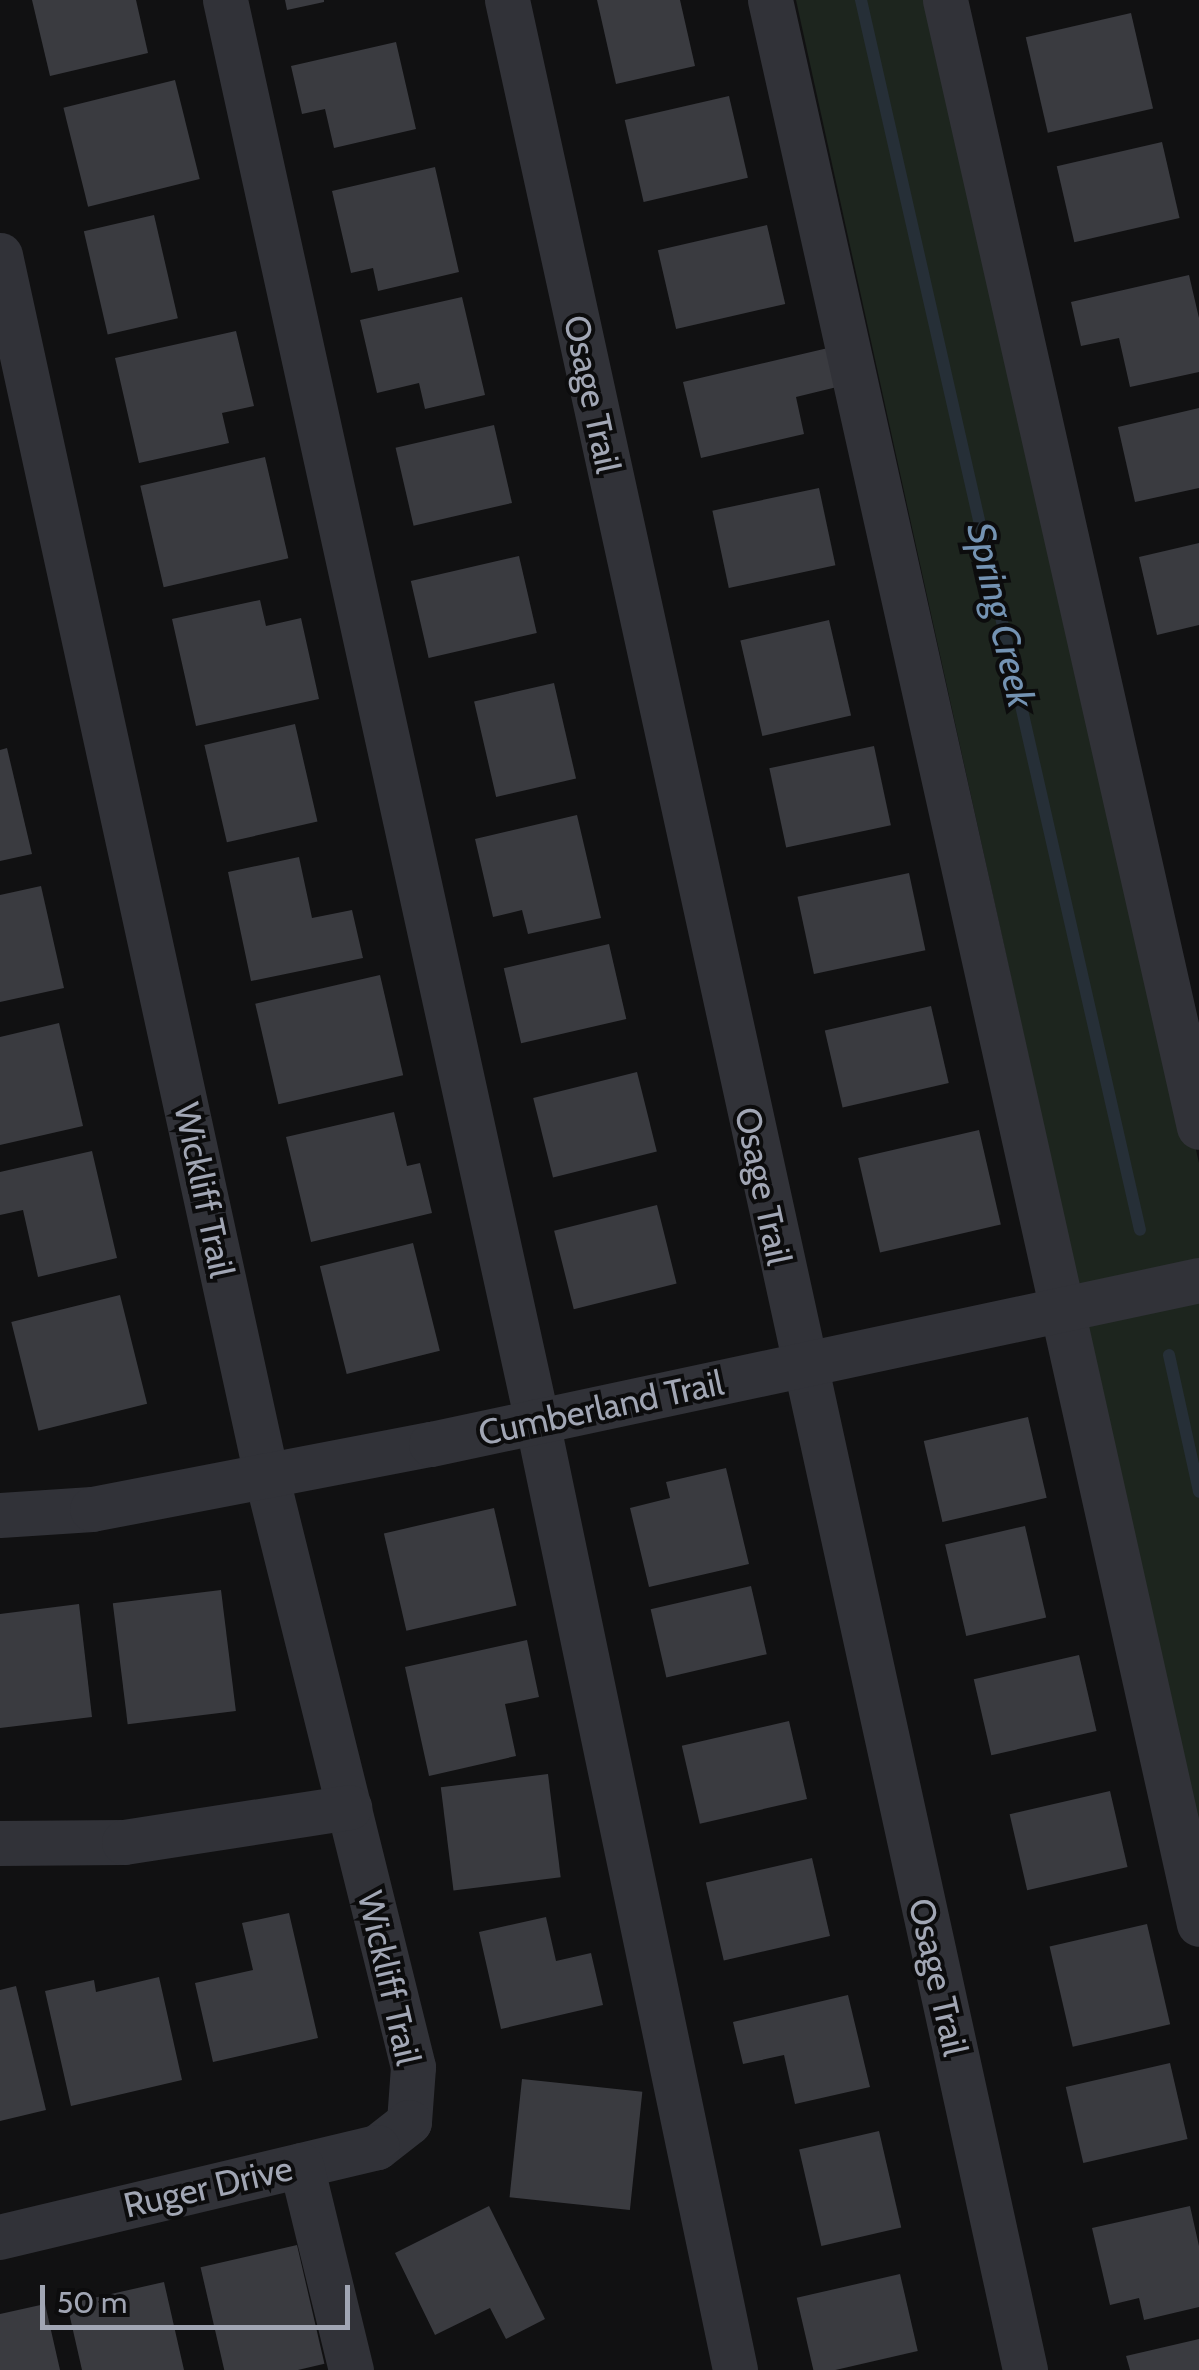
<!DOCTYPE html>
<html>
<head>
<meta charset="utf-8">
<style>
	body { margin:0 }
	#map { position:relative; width:1199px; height:2370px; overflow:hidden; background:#111112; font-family:Cabin,sans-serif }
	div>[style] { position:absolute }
	.green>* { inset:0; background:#1d251e }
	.stream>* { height:12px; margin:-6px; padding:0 6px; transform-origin:6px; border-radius:6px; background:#262f37 }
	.building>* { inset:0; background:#3a3b40; transform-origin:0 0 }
	.minor>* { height:45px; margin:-22.5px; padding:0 22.5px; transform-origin:22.5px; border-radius:22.5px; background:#313238 }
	span { translate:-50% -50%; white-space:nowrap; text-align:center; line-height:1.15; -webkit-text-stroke:8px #0c0c0d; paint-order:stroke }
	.street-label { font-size:35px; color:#a1a6b4 }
	.water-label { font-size:38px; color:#7493b3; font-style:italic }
	.scale { position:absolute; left:40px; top:2285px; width:310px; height:45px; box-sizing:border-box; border:5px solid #a1a6b4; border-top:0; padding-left:12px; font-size:30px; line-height:35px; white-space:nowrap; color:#a1a6b4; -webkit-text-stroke:8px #0c0c0d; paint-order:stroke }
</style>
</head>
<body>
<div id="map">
	<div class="green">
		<i style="clip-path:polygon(796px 0,937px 0,1199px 1163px,1199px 1833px)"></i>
	</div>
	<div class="stream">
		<i style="left:861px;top:0;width:1261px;rotate:77.22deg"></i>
		<i style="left:1169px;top:1355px;width:140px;rotate:77.6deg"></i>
	</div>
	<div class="building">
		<i style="clip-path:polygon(32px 0,136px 0,148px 53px,50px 76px)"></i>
		<i style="clip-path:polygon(285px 0,324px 0,324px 2px,287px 10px)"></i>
		<i style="clip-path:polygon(597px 0,680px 0,695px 66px,616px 84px)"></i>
		<i style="left:1131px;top:13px;width:98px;height:108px;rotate:77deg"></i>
		<i style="clip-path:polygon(396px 42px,416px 129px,334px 148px,325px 109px,302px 114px,291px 66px)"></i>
		<i style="left:175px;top:80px;width:102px;height:115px;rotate:76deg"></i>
		<i style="left:729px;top:96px;width:84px;height:107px;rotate:77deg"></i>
		<i style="left:1162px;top:142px;width:78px;height:108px;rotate:77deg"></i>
		<i style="clip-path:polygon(435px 167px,459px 272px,378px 291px,373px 268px,351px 273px,332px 191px)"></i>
		<i style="left:154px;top:215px;width:106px;height:72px;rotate:77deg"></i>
		<i style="left:767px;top:225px;width:81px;height:112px;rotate:77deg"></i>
		<i style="clip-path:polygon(1189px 275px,1199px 318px,1199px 372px,1130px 387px,1119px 338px,1081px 346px,1071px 302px)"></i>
		<i style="clip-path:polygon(462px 297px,485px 395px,425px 409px,419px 383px,377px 393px,360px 320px)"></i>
		<i style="clip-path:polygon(236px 331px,254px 406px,222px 413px,229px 443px,139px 463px,115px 358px)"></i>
		<i style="clip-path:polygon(828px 348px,837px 387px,796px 397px,804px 434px,701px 458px,683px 382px)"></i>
		<i style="clip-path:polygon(1199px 408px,1199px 488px,1135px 502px,1118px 427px)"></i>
		<i style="left:494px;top:425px;width:80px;height:101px;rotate:77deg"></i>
		<i style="left:265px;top:457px;width:104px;height:128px;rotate:77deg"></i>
		<i style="left:819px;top:488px;width:79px;height:109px;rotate:78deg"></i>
		<i style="clip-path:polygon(1199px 543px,1199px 625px,1157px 635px,1139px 557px)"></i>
		<i style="left:519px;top:556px;width:79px;height:111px;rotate:77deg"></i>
		<i style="clip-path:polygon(260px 600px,266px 626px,301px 618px,319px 699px,196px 726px,172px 619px)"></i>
		<i style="left:829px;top:620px;width:98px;height:91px;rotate:77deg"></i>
		<i style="left:554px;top:683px;width:98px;height:82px;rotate:77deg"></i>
		<i style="left:295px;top:724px;width:100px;height:93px;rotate:77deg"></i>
		<i style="left:874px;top:746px;width:81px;height:107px;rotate:78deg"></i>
		<i style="clip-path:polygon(7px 748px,32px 854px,0 861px,0 750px)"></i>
		<i style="clip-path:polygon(577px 815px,601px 918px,528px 934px,522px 910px,493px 917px,475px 839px)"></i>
		<i style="clip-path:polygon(299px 857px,312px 918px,352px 910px,363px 958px,251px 981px,228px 872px)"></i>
		<i style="left:909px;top:873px;width:79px;height:114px;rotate:78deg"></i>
		<i style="clip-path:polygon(41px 886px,64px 988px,0 1002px,0 895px)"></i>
		<i style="left:609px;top:944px;width:77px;height:108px;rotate:77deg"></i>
		<i style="left:380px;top:975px;width:103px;height:128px;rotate:77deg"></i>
		<i style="left:931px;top:1006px;width:79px;height:109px;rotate:77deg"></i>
		<i style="clip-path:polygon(59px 1023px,83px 1126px,0 1145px,0 1037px)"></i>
		<i style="left:637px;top:1072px;width:82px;height:107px;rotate:76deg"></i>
		<i style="clip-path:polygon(394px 1112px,407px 1166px,420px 1163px,432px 1213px,311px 1242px,286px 1137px)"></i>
		<i style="left:979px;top:1130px;width:97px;height:124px;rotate:77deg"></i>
		<i style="clip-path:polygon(92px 1151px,117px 1258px,38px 1277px,23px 1210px,0 1215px,0 1172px)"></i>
		<i style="left:657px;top:1205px;width:81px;height:106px;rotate:76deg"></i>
		<i style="left:413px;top:1243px;width:111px;height:96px;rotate:76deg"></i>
		<i style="left:120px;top:1295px;width:112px;height:112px;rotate:76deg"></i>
		<i style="left:1028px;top:1417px;width:83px;height:107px;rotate:77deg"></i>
		<i style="clip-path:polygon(726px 1468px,749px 1564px,649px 1587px,630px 1508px,670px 1498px,666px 1482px)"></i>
		<i style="left:494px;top:1508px;width:100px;height:113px;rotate:77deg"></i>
		<i style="left:1025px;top:1526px;width:94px;height:82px;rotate:77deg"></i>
		<i style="left:751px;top:1586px;width:70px;height:103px;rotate:77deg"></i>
		<i style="left:221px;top:1590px;width:122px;height:109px;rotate:83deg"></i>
		<i style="clip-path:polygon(79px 1604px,92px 1717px,0 1728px,0 1614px)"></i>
		<i style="clip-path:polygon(527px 1640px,539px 1697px,505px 1704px,516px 1756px,429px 1776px,405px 1667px)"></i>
		<i style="left:1079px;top:1655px;width:78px;height:108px;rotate:77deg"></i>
		<i style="left:789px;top:1721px;width:80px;height:110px;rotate:77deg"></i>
		<i style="left:548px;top:1774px;width:104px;height:108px;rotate:83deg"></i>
		<i style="left:1110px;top:1791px;width:78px;height:103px;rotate:77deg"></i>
		<i style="left:812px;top:1858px;width:80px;height:109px;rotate:77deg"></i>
		<i style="clip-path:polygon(289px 1913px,318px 2038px,213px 2062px,195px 1983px,253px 1970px,242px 1923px)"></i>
		<i style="clip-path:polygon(546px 1917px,556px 1961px,591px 1953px,603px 2005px,501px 2029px,479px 1932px)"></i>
		<i style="left:1147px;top:1924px;width:103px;height:100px;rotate:77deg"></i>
		<i style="clip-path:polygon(159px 1977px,182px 2080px,71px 2106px,45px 1991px,94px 1980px,96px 1992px)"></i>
		<i style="clip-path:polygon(16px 1986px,46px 2110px,0 2121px,0 1990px)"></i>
		<i style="clip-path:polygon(848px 1995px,870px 2087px,795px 2104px,784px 2055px,743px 2064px,733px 2022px)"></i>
		<i style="left:1170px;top:2063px;width:78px;height:107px;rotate:77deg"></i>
		<i style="left:522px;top:2079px;width:121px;height:119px;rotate:6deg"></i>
		<i style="left:879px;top:2131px;width:99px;height:82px;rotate:77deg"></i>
		<i style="clip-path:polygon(489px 2206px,545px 2319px,506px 2339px,490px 2308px,435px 2335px,395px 2253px)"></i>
		<i style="clip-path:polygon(1190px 2206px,1199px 2246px,1199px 2307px,1144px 2320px,1139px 2298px,1110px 2305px,1092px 2228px)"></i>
		<i style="left:297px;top:2245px;width:122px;height:99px;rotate:77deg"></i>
		<i style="left:900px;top:2274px;width:79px;height:106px;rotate:77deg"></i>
		<i style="clip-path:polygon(164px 2282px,184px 2370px,82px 2370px,67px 2304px)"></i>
		<i style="clip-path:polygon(45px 2304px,60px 2370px,0 2370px,0 2314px)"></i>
		<i style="clip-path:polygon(1199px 2339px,1199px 2370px,1130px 2370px,1126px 2356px)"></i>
	</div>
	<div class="minor">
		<i style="left:225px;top:0;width:1455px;rotate:77.62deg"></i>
		<i style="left:537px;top:1421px;width:969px;rotate:78.21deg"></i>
		<i style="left:507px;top:0;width:2426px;rotate:77.67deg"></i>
		<i style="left:770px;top:0;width:1971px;rotate:77.43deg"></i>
		<i style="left:945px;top:0;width:1155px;rotate:77.3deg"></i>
		<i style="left:0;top:255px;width:1249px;rotate:77.7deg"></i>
		<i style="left:266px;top:1475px;width:610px;rotate:76.05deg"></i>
		<i style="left:413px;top:2067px;width:55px;rotate:94.2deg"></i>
		<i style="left:409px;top:2122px;width:41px;rotate:142deg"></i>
		<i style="left:377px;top:2147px;width:388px;rotate:166.6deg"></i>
		<i style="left:0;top:1515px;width:92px;rotate:-3.7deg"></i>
		<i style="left:92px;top:1509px;width:345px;rotate:-10.9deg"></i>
		<i style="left:431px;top:1444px;width:785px;rotate:-12.05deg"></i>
		<i style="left:0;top:1843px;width:124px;rotate:-0.5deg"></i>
		<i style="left:124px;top:1842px;width:228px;rotate:-8.8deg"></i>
		<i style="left:301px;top:2165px;width:211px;rotate:76.3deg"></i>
	</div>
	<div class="street-label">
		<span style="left:592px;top:394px;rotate:78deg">Osage Trail</span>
		<span style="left:763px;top:1186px;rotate:78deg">Osage Trail</span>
		<span style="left:204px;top:1190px;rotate:78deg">Wickliff Trail</span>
		<span style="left:601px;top:1408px;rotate:-12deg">Cumberland Trail</span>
		<span style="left:938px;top:1977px;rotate:77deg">Osage Trail</span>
		<span style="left:389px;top:1978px;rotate:77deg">Wickliff Trail</span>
		<span style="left:208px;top:2187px;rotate:-13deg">Ruger Drive</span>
	</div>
	<div class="water-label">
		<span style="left:1001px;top:615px;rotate:77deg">Spring Creek</span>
	</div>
	<div class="scale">50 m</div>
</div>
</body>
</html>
